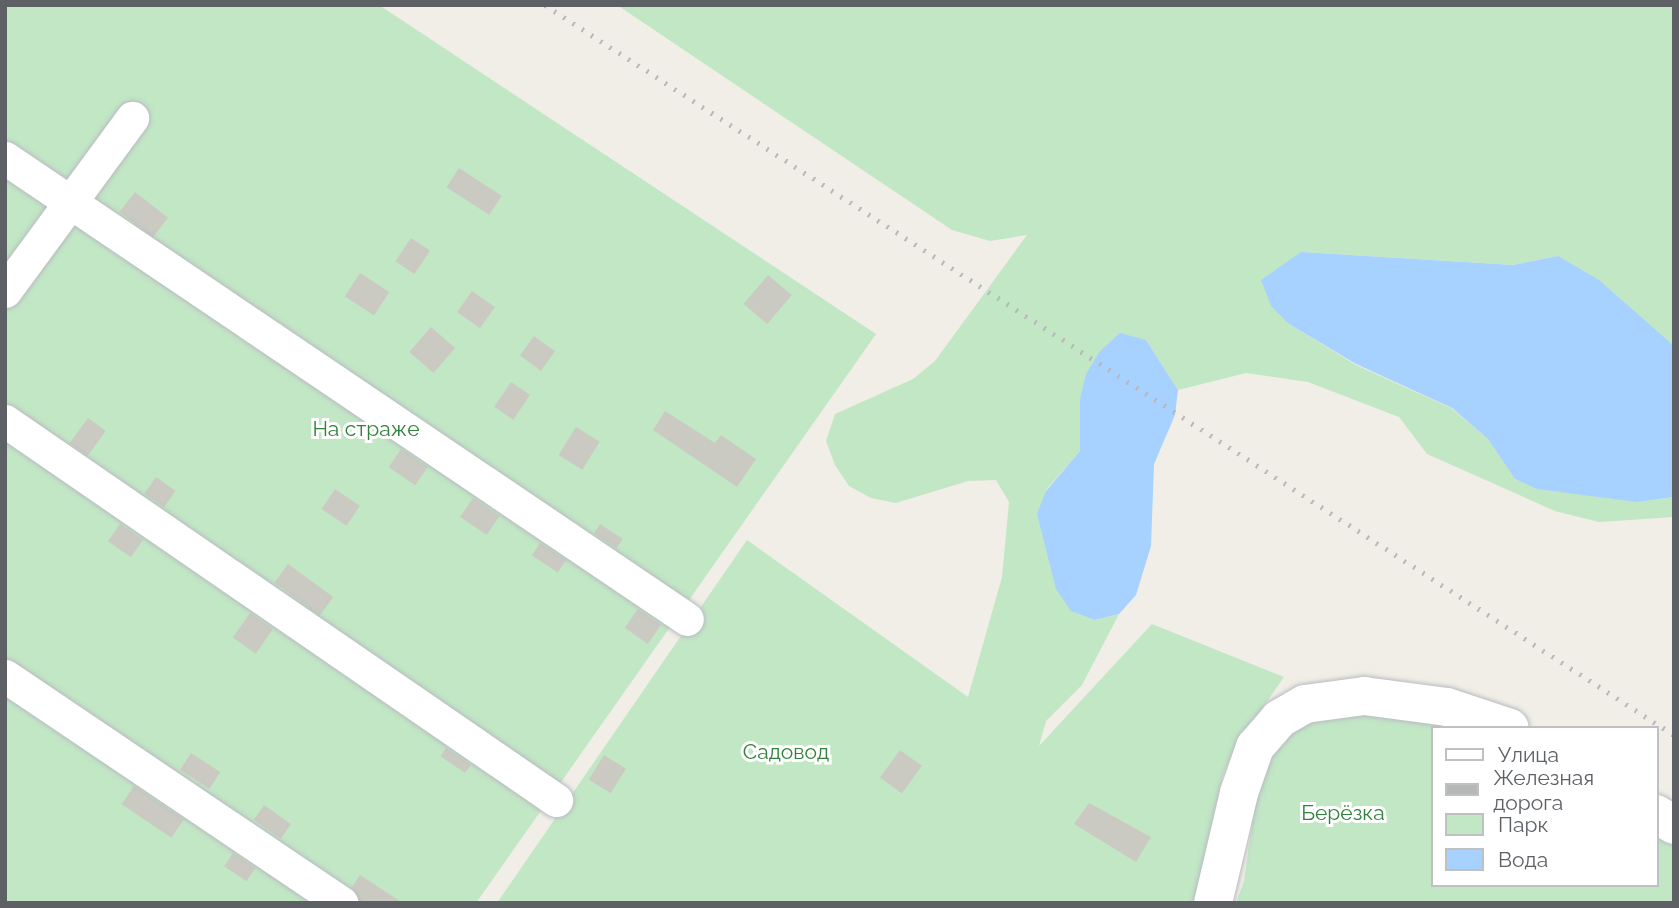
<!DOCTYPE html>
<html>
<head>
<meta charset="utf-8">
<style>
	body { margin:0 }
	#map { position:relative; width:1679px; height:908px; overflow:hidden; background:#f0eee6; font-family:Raleway,sans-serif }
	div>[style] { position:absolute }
	.green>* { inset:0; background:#c2e7c5 }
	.water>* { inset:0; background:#a7d1ff }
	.building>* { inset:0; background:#cbcac2; transform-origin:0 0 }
	.roads { filter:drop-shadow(0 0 2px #b8bbc0) drop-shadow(0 0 2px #b8bbc0) }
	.minor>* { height:33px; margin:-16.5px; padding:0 16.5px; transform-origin:16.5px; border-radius:16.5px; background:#fff }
	.tertiary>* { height:38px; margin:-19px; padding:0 19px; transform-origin:19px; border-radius:19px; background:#fff }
	.rail>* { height:5px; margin-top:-2.5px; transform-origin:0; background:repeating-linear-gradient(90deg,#b6b7b7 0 2px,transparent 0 11px) }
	span { translate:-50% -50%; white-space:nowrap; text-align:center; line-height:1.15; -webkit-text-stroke:6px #fff; paint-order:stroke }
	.park-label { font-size:21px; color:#32813c }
	.frame { position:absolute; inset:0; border:7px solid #5d6166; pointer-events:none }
	.legend { position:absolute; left:1431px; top:726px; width:228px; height:161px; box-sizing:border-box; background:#fff; border:2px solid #bec0c2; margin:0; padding:9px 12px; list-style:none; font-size:21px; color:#5d6166 }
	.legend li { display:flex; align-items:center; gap:14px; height:35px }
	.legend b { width:35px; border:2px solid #bec0c2 }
</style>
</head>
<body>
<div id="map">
	<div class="green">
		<i style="clip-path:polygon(5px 5px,379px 5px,876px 334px,476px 903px,5px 903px)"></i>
		<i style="clip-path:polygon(617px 5px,1674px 5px,1674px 346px,1558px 256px,1513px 265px,1301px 252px,1289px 324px,1356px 365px,1451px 408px,1488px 439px,1516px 480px,1637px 502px,1674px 497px,1674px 517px,1599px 522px,1555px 511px,1427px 454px,1399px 417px,1308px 382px,1246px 373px,1178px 390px,1146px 340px,1080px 399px,1080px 451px,1046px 490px,1095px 620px,1119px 614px,1082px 685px,1046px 721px,1039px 746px,1152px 624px,1284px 677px,1235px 747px,1222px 778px,1201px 903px,497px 903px,747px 540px,968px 697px,1002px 577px,1009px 502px,996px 480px,968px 481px,896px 503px,871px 498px,849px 486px,835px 465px,826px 441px,835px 414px,913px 379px,935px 361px,1027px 235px,990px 241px,952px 230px)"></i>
		<i style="clip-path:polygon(1339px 700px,1452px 728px,1432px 728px,1432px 885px,1656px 885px,1656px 834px,1674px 846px,1674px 903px,1236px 903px,1244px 881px,1262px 753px)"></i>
	</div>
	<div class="water">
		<i style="clip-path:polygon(1301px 252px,1513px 265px,1558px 256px,1599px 280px,1674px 346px,1674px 497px,1637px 502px,1537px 489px,1515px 479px,1488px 439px,1452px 408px,1356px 364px,1289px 324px,1271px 306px,1261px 280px)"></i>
		<i style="clip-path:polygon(1120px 333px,1146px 340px,1178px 390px,1175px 415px,1154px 464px,1151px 546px,1136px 595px,1119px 614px,1095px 620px,1071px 611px,1056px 589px,1037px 514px,1046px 491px,1080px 451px,1080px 399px,1086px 374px,1100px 351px)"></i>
	</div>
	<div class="building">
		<i style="left:459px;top:168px;width:51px;height:23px;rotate:33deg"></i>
		<i style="left:135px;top:192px;width:42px;height:25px;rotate:38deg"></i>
		<i style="left:411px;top:238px;width:23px;height:28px;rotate:34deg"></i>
		<i style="left:360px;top:273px;width:35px;height:28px;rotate:33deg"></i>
		<i style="left:768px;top:275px;width:31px;height:38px;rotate:40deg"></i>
		<i style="left:472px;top:291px;width:28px;height:26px;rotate:35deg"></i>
		<i style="left:431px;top:327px;width:32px;height:33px;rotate:41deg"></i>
		<i style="left:534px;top:336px;width:26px;height:24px;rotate:36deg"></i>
		<i style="left:511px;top:382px;width:23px;height:30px;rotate:34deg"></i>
		<i style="clip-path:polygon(665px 411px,715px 443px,721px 435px,756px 459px,737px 487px,653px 430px)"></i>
		<i style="left:88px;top:418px;width:22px;height:31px;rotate:36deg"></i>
		<i style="left:576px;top:427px;width:28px;height:33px;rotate:32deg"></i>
		<i style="left:401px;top:449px;width:32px;height:22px;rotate:34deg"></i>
		<i style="left:156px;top:477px;width:24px;height:20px;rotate:35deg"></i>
		<i style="left:335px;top:489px;width:30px;height:24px;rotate:34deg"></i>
		<i style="left:473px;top:498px;width:32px;height:23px;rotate:34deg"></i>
		<i style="left:120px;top:524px;width:28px;height:21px;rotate:35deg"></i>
		<i style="left:600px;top:524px;width:27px;height:11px;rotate:33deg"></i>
		<i style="left:540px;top:543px;width:31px;height:15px;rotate:33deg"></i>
		<i style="left:288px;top:564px;width:56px;height:23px;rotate:36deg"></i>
		<i style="left:638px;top:609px;width:28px;height:23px;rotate:35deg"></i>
		<i style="left:250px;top:613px;width:28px;height:30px;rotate:35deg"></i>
		<i style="left:446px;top:748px;width:30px;height:10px;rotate:34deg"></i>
		<i style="left:900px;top:750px;width:27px;height:34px;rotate:36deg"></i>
		<i style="left:191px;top:753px;width:35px;height:20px;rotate:33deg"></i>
		<i style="left:604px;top:755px;width:26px;height:29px;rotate:32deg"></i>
		<i style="left:134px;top:786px;width:60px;height:22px;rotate:34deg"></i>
		<i style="clip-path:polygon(1089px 803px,1151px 837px,1136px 862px,1074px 824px)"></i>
		<i style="left:264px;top:805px;width:33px;height:18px;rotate:35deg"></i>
		<i style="left:233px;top:853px;width:27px;height:16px;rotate:34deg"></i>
		<i style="clip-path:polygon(360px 875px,403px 903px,361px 903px,352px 887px)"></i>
	</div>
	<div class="roads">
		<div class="minor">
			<i style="left:5px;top:158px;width:823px;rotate:34.06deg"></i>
			<i style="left:5px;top:291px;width:215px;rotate:-53.7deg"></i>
			<i style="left:5px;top:421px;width:669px;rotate:34.52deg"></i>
			<i style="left:5px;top:676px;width:406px;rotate:34deg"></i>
		</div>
		<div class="tertiary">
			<i style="left:1656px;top:814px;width:21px;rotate:31deg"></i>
			<i style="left:1213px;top:903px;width:113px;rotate:-76.7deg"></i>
			<i style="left:1239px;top:793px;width:49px;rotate:-70.8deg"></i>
			<i style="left:1255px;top:747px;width:37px;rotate:-49deg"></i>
			<i style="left:1279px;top:719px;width:30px;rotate:-30deg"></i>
			<i style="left:1305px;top:704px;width:60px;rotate:-7.7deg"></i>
			<i style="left:1364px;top:696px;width:84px;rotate:7.5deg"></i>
			<i style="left:1447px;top:707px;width:66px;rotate:18.4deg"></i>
		</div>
	</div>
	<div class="rail">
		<i style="left:545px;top:5px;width:1344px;rotate:32.89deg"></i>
	</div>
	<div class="park-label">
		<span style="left:366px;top:429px">На страже</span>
		<span style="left:786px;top:752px">Садовод</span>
		<span style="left:1343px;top:813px">Берёзка</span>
	</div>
	<div class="frame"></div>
	<ul class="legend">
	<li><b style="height:9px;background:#fff"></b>Улица</li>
	<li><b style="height:9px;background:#b6b7b7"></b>Железная дорога</li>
	<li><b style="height:19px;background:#c2e7c5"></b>Парк</li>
	<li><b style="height:19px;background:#a7d1ff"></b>Вода</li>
	</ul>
</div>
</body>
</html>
